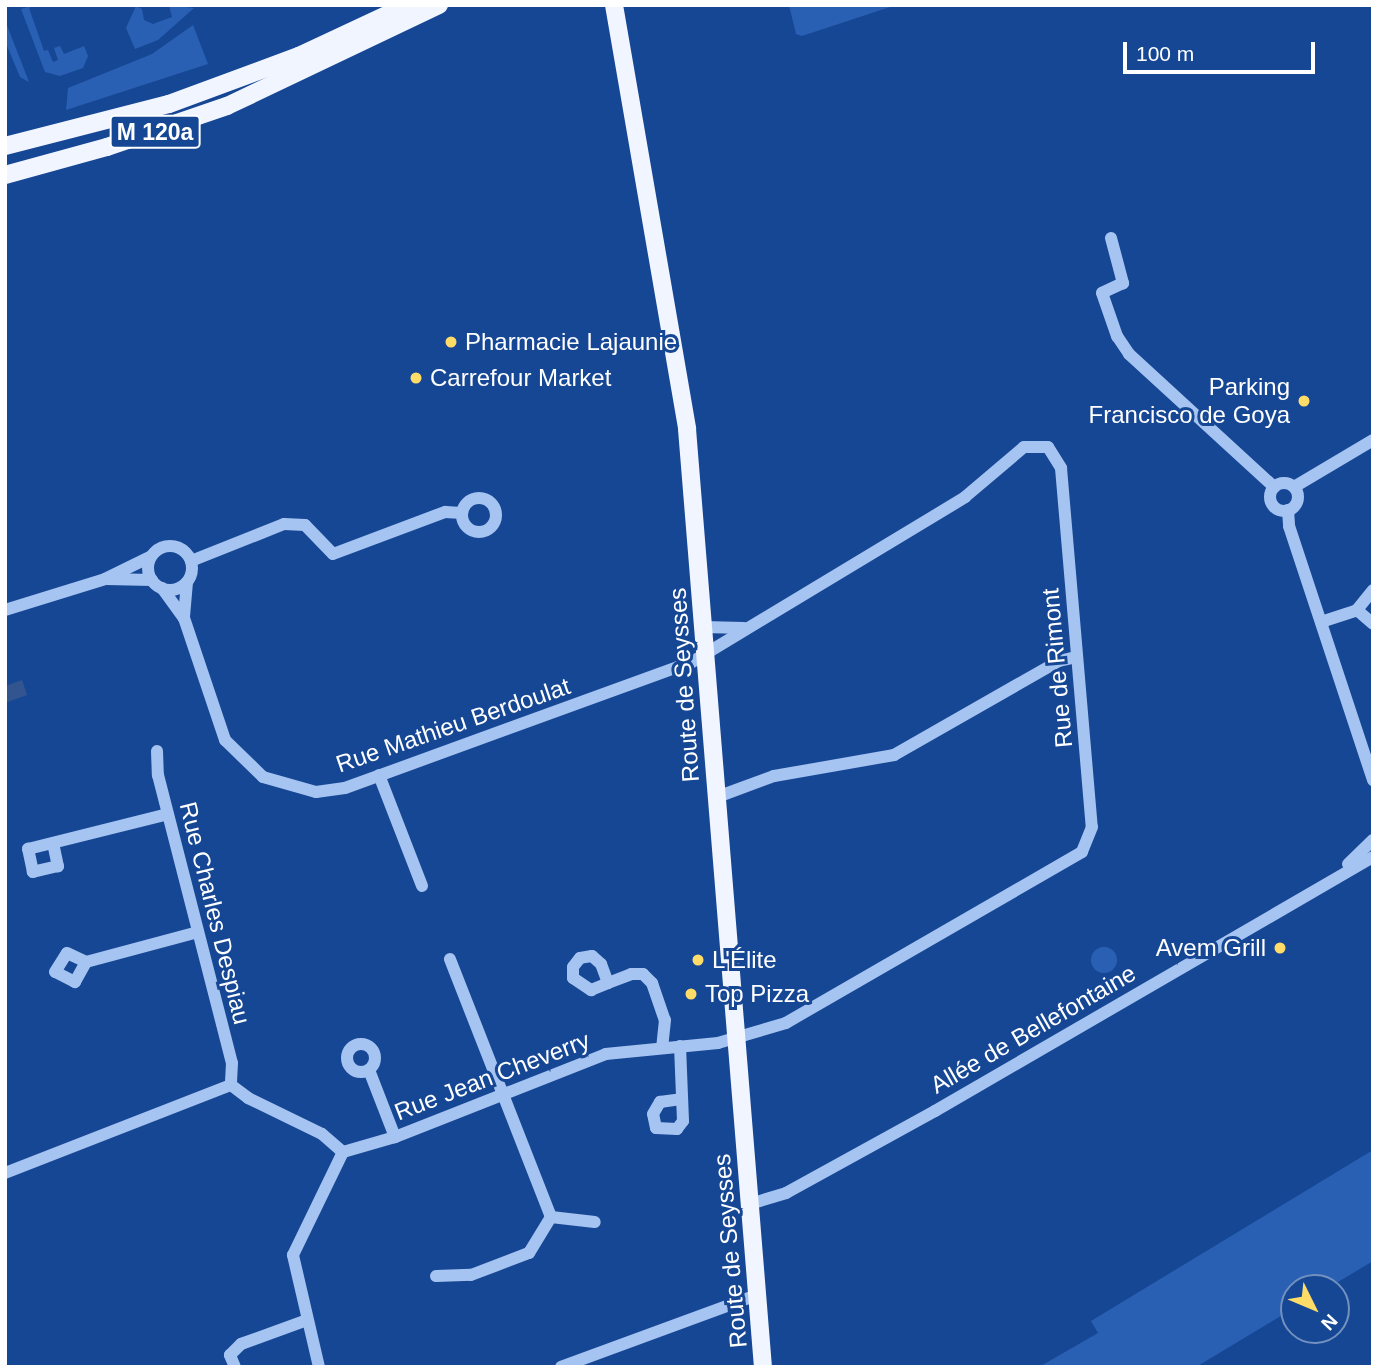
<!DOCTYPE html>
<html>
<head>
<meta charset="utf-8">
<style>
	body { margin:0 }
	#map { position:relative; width:1378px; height:1372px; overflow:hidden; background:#164795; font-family:Arial,sans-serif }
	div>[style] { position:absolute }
	.green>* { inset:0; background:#2960b3 }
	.round { border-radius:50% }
	.water>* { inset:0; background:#32558f }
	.minor>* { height:12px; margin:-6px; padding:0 6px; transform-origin:6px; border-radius:6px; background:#a6c4f1 }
	.minor>.ring { margin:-6px; padding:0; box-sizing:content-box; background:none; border:12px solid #a6c4f1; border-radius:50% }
	.major>* { height:18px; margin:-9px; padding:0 9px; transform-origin:9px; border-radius:9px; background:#f1f5ff }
	.dots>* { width:19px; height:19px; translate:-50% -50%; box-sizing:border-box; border:4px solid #164795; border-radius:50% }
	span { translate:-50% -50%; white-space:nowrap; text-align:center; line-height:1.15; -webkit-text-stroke:6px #164795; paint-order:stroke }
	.shield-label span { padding:2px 5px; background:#164795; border:2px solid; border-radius:5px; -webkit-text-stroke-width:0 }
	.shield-label { font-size:23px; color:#fff; font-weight:700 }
	.poi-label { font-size:24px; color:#fff }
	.left { translate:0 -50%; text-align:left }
	.right { translate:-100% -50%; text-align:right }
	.street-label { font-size:24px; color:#fff }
	.frame { position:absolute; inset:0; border:7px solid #fff; pointer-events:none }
	.north { position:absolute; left:1280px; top:1274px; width:70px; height:70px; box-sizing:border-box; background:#164795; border:2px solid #7391bf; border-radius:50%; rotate:133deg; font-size:19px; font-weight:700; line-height:28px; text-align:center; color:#fff }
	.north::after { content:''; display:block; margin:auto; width:24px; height:32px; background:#ffdb67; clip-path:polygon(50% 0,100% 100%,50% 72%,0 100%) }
	.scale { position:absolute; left:1123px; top:42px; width:192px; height:32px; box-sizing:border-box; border:4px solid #fff; border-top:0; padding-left:9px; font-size:21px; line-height:24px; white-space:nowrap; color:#fff; -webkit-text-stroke:5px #164795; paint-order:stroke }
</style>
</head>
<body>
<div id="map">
	<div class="green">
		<i style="clip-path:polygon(35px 5px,29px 8px,44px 51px,48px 50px,53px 62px,58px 60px,54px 48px,60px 46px,64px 54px,84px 46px,88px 56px,83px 68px,60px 76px,45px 72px,21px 9px)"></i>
		<i style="clip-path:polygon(169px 5px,194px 8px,158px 40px,135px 49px,126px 28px,136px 6px,142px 9px,144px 20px,153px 24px,172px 17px)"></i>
		<i style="clip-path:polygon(789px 5px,896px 5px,802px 36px,796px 34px)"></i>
		<i style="clip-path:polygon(5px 20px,29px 82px,20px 77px,5px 41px)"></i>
		<i style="clip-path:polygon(193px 25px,208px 64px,66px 110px,68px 88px,152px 54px)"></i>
		<i class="round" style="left:1091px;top:947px;width:26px;height:26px"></i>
		<i style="clip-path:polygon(1373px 1150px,1373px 1261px,1328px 1288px,1294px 1288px,1294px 1308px,1196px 1367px,1039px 1367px,1098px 1333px,1091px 1321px)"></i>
	</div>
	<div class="water">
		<i style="clip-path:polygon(22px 680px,27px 695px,5px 703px,5px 686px)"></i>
	</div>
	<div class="minor">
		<i style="left:1111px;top:238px;width:47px;rotate:75.1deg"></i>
		<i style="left:1123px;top:283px;width:23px;rotate:155deg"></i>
		<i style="left:1102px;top:293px;width:46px;rotate:70.8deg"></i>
		<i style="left:1117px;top:336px;width:22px;rotate:56deg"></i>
		<i style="left:1129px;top:354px;width:197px;rotate:42.5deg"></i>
		<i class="ring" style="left:1270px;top:483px;width:16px;height:16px"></i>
		<i style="left:1294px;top:487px;width:92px;rotate:-30.7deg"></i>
		<i class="ring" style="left:462px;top:498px;width:22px;height:22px"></i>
		<i style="left:1288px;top:510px;width:16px;rotate:86deg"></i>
		<i style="left:1289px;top:526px;width:268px;rotate:71.7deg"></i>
		<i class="ring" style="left:148px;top:546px;width:32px;height:32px"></i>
		<i style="left:191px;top:561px;width:100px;rotate:-21.7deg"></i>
		<i style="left:284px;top:524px;width:21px;rotate:3deg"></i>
		<i style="left:305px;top:525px;width:40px;rotate:46deg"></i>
		<i style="left:333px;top:554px;width:120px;rotate:-20.6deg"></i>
		<i style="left:445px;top:512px;width:17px;rotate:3deg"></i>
		<i style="left:106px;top:579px;width:46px;rotate:1.2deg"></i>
		<i style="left:187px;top:582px;width:36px;rotate:95deg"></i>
		<i style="left:184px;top:618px;width:129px;rotate:71.4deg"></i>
		<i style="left:225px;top:740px;width:53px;rotate:44.2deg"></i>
		<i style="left:263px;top:777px;width:55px;rotate:15.8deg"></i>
		<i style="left:316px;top:792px;width:29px;rotate:-8deg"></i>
		<i style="left:345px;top:788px;width:369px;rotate:-20deg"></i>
		<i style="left:692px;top:662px;width:319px;rotate:-31.1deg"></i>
		<i style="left:965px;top:497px;width:77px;rotate:-40.3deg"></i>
		<i style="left:1024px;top:447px;width:24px"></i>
		<i style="left:1048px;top:447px;width:25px;rotate:58deg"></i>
		<i style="left:1061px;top:468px;width:360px;rotate:85.1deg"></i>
		<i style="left:1092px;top:827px;width:27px;rotate:112deg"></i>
		<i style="left:1082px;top:852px;width:342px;rotate:150deg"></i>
		<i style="left:786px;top:1023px;width:71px;rotate:163.6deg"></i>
		<i style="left:718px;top:1043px;width:113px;rotate:174.4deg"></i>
		<i style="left:606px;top:1054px;width:227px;rotate:158.5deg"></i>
		<i style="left:395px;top:1137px;width:54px;rotate:163.9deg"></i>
		<i style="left:162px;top:588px;width:37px;rotate:54deg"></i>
		<i style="left:1373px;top:590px;width:26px;rotate:129deg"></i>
		<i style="left:1357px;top:610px;width:21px;rotate:41deg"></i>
		<i style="left:5px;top:610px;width:105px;rotate:-17.2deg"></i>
		<i style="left:105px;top:579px;width:50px;rotate:-26.1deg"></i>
		<i style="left:1321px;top:622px;width:38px;rotate:-18deg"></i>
		<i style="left:703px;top:627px;width:41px;rotate:1.4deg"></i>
		<i style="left:157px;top:751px;width:24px;rotate:88deg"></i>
		<i style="left:158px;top:775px;width:297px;rotate:75.6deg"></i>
		<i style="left:232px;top:1063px;width:22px;rotate:93deg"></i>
		<i style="left:379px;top:775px;width:119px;rotate:68.8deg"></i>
		<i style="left:717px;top:797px;width:61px;rotate:-20.2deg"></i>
		<i style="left:774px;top:776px;width:122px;rotate:-9.9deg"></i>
		<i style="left:894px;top:755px;width:190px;rotate:-29.7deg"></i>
		<i style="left:1059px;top:661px;width:17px;rotate:-13deg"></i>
		<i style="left:53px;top:843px;width:24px;rotate:78deg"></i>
		<i style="left:58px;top:866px;width:26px;rotate:167deg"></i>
		<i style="left:33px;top:872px;width:24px;rotate:-102deg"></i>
		<i style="left:28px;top:849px;width:144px;rotate:-14deg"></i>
		<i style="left:1348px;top:864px;width:35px;rotate:-44deg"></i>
		<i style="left:86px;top:962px;width:23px;rotate:119deg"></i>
		<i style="left:75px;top:982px;width:22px;rotate:-153deg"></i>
		<i style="left:55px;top:972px;width:22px;rotate:-58deg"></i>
		<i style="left:67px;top:953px;width:21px;rotate:25deg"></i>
		<i style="left:86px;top:962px;width:116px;rotate:-15deg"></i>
		<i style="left:608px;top:983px;width:20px;rotate:-110deg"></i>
		<i style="left:601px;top:964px;width:12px;rotate:-138deg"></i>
		<i style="left:592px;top:956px;width:12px;rotate:171deg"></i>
		<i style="left:580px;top:958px;width:11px;rotate:128deg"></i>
		<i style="left:573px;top:967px;width:11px;rotate:90deg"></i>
		<i style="left:573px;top:978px;width:22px;rotate:34deg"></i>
		<i style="left:591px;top:990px;width:18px;rotate:-22deg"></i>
		<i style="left:608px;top:983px;width:25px;rotate:-21deg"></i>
		<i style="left:631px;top:974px;width:12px"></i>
		<i style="left:643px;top:974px;width:13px;rotate:45deg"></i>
		<i style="left:652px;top:983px;width:39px;rotate:71deg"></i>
		<i style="left:665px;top:1020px;width:27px;rotate:96deg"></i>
		<i class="ring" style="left:347px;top:1044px;width:16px;height:16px"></i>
		<i style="left:680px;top:1046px;width:75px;rotate:87.7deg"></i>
		<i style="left:683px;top:1121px;width:10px;rotate:127deg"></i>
		<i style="left:677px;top:1129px;width:21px;rotate:-177deg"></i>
		<i style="left:656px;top:1128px;width:14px;rotate:-102deg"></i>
		<i style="left:653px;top:1114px;width:14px;rotate:-60deg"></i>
		<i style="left:660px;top:1102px;width:21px;rotate:-8deg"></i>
		<i style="left:369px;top:1070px;width:72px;rotate:68.8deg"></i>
		<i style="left:5px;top:1173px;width:243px;rotate:-21.3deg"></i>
		<i style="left:231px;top:1085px;width:21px;rotate:37deg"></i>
		<i style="left:248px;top:1098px;width:82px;rotate:25.9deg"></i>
		<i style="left:322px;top:1134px;width:28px;rotate:41deg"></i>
		<i style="left:750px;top:1204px;width:38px;rotate:-17deg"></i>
		<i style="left:786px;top:1193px;width:170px;rotate:-28.8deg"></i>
		<i style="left:935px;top:1111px;width:506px;rotate:-30.11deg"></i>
		<i style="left:551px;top:1217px;width:44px;rotate:6.5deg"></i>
		<i style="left:436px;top:1276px;width:35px;rotate:-2deg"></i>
		<i style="left:471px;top:1275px;width:62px;rotate:-20.8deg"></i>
		<i style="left:529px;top:1253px;width:42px;rotate:-58.6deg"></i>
		<i style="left:551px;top:1217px;width:277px;rotate:-111.4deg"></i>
		<i style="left:235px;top:1367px;width:13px;rotate:-113deg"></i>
		<i style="left:230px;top:1355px;width:16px;rotate:-45deg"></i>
		<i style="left:241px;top:1344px;width:70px;rotate:-20deg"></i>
		<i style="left:319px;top:1367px;width:115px;rotate:-103.1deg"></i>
		<i style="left:293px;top:1255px;width:114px;rotate:-64.1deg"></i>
		<i style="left:561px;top:1367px;width:209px;rotate:-20.2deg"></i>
	</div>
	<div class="major">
		<i style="left:614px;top:5px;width:430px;rotate:80.2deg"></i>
		<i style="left:687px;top:429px;width:941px;rotate:85.37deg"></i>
		<i style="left:5px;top:146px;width:169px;rotate:-14.4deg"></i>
		<i style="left:169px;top:104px;width:139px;rotate:-20.3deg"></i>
		<i style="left:299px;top:56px;width:120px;rotate:-25.1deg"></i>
		<i style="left:5px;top:175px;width:106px;rotate:-15.4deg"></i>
		<i style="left:107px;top:147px;width:127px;rotate:-18.9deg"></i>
		<i style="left:227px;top:106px;width:235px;rotate:-25.5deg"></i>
	</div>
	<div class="dots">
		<i style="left:451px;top:342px;background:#ffdb67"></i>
		<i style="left:416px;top:378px;background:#ffdb67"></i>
		<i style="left:1304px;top:401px;background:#ffdb67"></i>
		<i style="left:1280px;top:948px;background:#ffdb67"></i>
		<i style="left:698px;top:960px;background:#ffdb67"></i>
		<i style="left:691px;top:994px;background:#ffdb67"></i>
	</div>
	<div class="shield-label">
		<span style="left:155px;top:132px">M 120a</span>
	</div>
	<div class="poi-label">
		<span class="left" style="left:465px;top:342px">Pharmacie Lajaunie</span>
		<span class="left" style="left:430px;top:378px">Carrefour Market</span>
		<span class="right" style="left:1290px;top:401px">Parking<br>Francisco de Goya</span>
		<span class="right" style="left:1266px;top:948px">Avem Grill</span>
		<span class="left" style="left:712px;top:960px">L'Élite</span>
		<span class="left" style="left:705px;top:994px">Top Pizza</span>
	</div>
	<div class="street-label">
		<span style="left:1057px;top:668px;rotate:-95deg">Rue de Rimont</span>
		<span style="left:684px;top:685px;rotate:-94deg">Route de Seysses</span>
		<span style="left:453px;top:725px;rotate:-19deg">Rue Mathieu Berdoulat</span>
		<span style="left:215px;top:913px;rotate:76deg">Rue Charles Despiau</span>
		<span style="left:1033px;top:1029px;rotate:-30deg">Allée de Bellefontaine</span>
		<span style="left:492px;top:1076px;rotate:-21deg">Rue Jean Cheverry</span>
		<span style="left:730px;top:1251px;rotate:-95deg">Route de Seysses</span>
	</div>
	<div class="frame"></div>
	<div class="north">N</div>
	<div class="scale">100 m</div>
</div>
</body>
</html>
